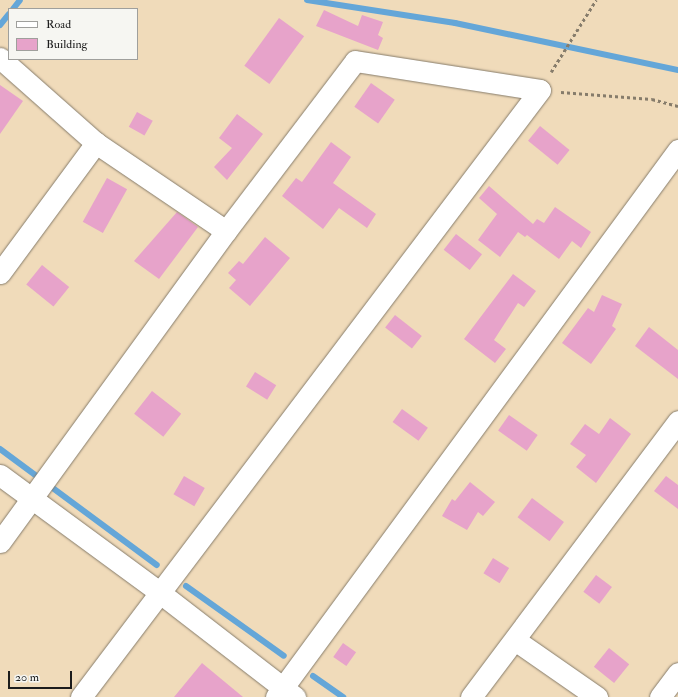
<!DOCTYPE html>
<html>
<head>
<meta charset="utf-8">
<style>
	body { margin:0 }
	#map { position:relative; width:678px; height:697px; overflow:hidden; background:#f0dbba; font-family:"IM FELL Double Pica",serif }
	div>[style] { position:absolute }
	.stream>* { height:6px; margin:-3px; padding:0 3px; transform-origin:3px; border-radius:3px; background:#64a6d8 }
	.building>* { inset:0; background:#e7a3ca; transform-origin:0 0 }
	.path>* { height:2.5px; margin-top:-1.25px; transform-origin:0; background:repeating-linear-gradient(90deg,#867c6b 0 3px,transparent 0 6px) }
	.roads { filter:drop-shadow(0 0 1px #867c6b) drop-shadow(0 0 1px #867c6b) }
	.minor>* { height:21px; margin:-10.5px; padding:0 10.5px; transform-origin:10.5px; border-radius:10.5px; background:#fff }
	span { translate:-50% -50%; white-space:nowrap; text-align:center; line-height:1.15; -webkit-text-stroke:4px #f6f6f2; paint-order:stroke }
	.legend { position:absolute; left:8px; top:8px; width:130px; height:52px; box-sizing:border-box; background:#f6f6f2; border:1px solid #9f9f9c; margin:0; padding:5px 7px; list-style:none; font-size:12px; color:#1c1c1c }
	.legend li { display:flex; align-items:center; gap:8px; height:20px }
	.legend b { width:20px; border:1px solid #9f9f9c }
	.scale { position:absolute; left:8px; top:671px; width:64px; height:18px; box-sizing:border-box; border:2px solid #1c1c1c; border-top:0; padding-left:5px; font-size:12px; line-height:14px; white-space:nowrap; color:#1c1c1c; -webkit-text-stroke:3px #f6f6f2; paint-order:stroke }
</style>
</head>
<body>
<div id="map">
	<div class="stream">
		<i style="left:307px;top:0;width:150px;rotate:8.8deg"></i>
		<i style="left:455px;top:23px;width:228px;rotate:11.9deg"></i>
		<i style="left:13px;top:9px;width:11px;rotate:-52deg"></i>
		<i style="left:0;top:25px;width:14px;rotate:-51deg"></i>
		<i style="left:0;top:449px;width:195px;rotate:36.5deg"></i>
		<i style="left:186px;top:586px;width:120px;rotate:35.5deg"></i>
		<i style="left:313px;top:676px;width:37px;rotate:35deg"></i>
	</div>
	<div class="building">
		<i style="clip-path:polygon(324px 10px,358px 26px,362px 15px,383px 22px,378px 35px,383px 38px,378px 50px,316px 26px)"></i>
		<i style="left:279px;top:18px;width:31px;height:59px;rotate:36deg"></i>
		<i style="left:371px;top:83px;width:29px;height:29px;rotate:35deg"></i>
		<i style="clip-path:polygon(0 85px,23px 101px,0 134px)"></i>
		<i style="left:137px;top:112px;width:18px;height:17px;rotate:29deg"></i>
		<i style="clip-path:polygon(237px 114px,263px 134px,227px 180px,214px 167px,232px 148px,219px 138px)"></i>
		<i style="left:540px;top:126px;width:38px;height:19px;rotate:39deg"></i>
		<i style="clip-path:polygon(331px 142px,351px 157px,333px 183px,376px 214px,367px 228px,339px 208px,323px 229px,282px 196px,296px 178px,302px 182px)"></i>
		<i style="left:107px;top:178px;width:23px;height:50px;rotate:29deg"></i>
		<i style="clip-path:polygon(489px 186px,533px 224px,537px 219px,544px 223px,555px 207px,591px 232px,581px 248px,572px 241px,559px 259px,527px 235px,525px 237px,518px 232px,500px 257px,478px 240px,497px 214px,479px 198px)"></i>
		<i style="clip-path:polygon(177px 212px,198px 227px,159px 279px,134px 261px)"></i>
		<i style="left:456px;top:234px;width:33px;height:20px;rotate:38deg"></i>
		<i style="clip-path:polygon(265px 237px,290px 258px,250px 306px,229px 288px,236px 280px,228px 273px,239px 261px,243px 264px)"></i>
		<i style="left:42px;top:265px;width:35px;height:25px;rotate:39deg"></i>
		<i style="clip-path:polygon(513px 274px,536px 291px,524px 307px,518px 303px,494px 340px,506px 349px,495px 363px,464px 339px)"></i>
		<i style="clip-path:polygon(602px 295px,622px 304px,612px 326px,616px 329px,591px 364px,562px 343px,588px 308px,594px 312px)"></i>
		<i style="left:395px;top:315px;width:34px;height:16px;rotate:38deg"></i>
		<i style="clip-path:polygon(649px 327px,678px 350px,678px 379px,635px 346px)"></i>
		<i style="left:255px;top:372px;width:25px;height:17px;rotate:32deg"></i>
		<i style="left:152px;top:391px;width:37px;height:29px;rotate:38deg"></i>
		<i style="left:402px;top:409px;width:32px;height:16px;rotate:36deg"></i>
		<i style="left:509px;top:415px;width:35px;height:19px;rotate:35deg"></i>
		<i style="clip-path:polygon(610px 418px,631px 434px,596px 483px,576px 467px,586px 455px,570px 444px,585px 424px,599px 434px)"></i>
		<i style="left:184px;top:476px;width:24px;height:21px;rotate:30deg"></i>
		<i style="clip-path:polygon(666px 476px,678px 485px,678px 509px,654px 491px)"></i>
		<i style="clip-path:polygon(470px 482px,495px 502px,483px 516px,478px 512px,467px 530px,442px 516px,452px 499px,455px 501px)"></i>
		<i style="left:532px;top:498px;width:40px;height:24px;rotate:37deg"></i>
		<i style="left:493px;top:558px;width:19px;height:18px;rotate:32deg"></i>
		<i style="left:596px;top:575px;width:20px;height:21px;rotate:37deg"></i>
		<i style="left:343px;top:643px;width:16px;height:17px;rotate:35deg"></i>
		<i style="left:609px;top:648px;width:26px;height:24px;rotate:39deg"></i>
		<i style="clip-path:polygon(202px 663px,243px 697px,174px 697px)"></i>
	</div>
	<div class="path">
		<i style="left:551px;top:72px;width:85px;rotate:-58deg"></i>
		<i style="left:561px;top:92px;width:91px;rotate:4.4deg"></i>
		<i style="left:652px;top:99px;width:27px;rotate:15deg"></i>
	</div>
	<div class="roads">
		<div class="minor">
			<i style="left:0;top:58px;width:128px;rotate:41.5deg"></i>
			<i style="left:96px;top:143px;width:157px;rotate:34.1deg"></i>
			<i style="left:0;top:273px;width:162px;rotate:-53.6deg"></i>
			<i style="left:0;top:475px;width:197px;rotate:36.3deg"></i>
			<i style="left:159px;top:592px;width:172px;rotate:37.7deg"></i>
			<i style="left:0;top:542px;width:384px;rotate:-54deg"></i>
			<i style="left:226px;top:231px;width:213px;rotate:-52.8deg"></i>
			<i style="left:355px;top:61px;width:187px;rotate:8.9deg"></i>
			<i style="left:540px;top:90px;width:761px;rotate:127.1deg"></i>
			<i style="left:515px;top:640px;width:100px;rotate:34.8deg"></i>
			<i style="left:276px;top:697px;width:679px;rotate:-53.69deg"></i>
			<i style="left:471px;top:697px;width:345px;rotate:-53.1deg"></i>
			<i style="left:660px;top:697px;width:30px;rotate:-53deg"></i>
		</div>
	</div>
	<ul class="legend">
	<li><b style="height:5px;background:#fff"></b>Road</li>
	<li><b style="height:11px;background:#e7a3ca"></b>Building</li>
	</ul>
	<div class="scale">20 m</div>
</div>
</body>
</html>
